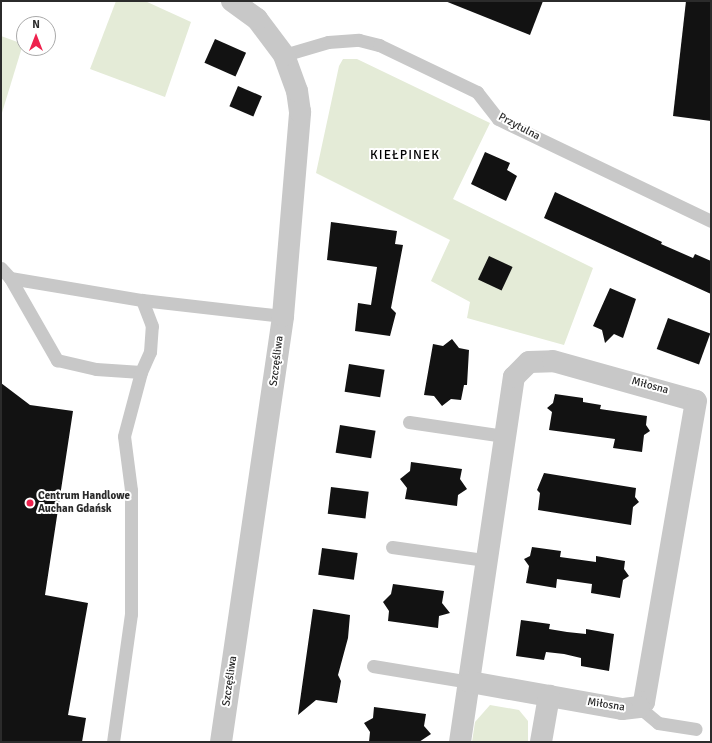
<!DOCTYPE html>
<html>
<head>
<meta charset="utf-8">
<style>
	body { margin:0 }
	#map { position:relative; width:712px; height:743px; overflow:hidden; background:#fff; font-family:Signika,sans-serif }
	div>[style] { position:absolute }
	.green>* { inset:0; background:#e4ebd7 }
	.building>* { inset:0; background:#121212; transform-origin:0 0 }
	.service>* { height:13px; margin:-6.5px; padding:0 6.5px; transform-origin:6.5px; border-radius:6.5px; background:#c8c8c8 }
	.minor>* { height:22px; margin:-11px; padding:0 11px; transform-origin:11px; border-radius:11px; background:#c8c8c8 }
	.dots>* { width:11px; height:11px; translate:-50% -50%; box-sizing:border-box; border:2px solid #fff; border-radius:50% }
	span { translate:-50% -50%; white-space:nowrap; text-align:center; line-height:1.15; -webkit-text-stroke:4px #fff; paint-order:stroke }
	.street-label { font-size:11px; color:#2b2b2b }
	.poi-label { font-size:11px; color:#2b2b2b; font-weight:700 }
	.left { translate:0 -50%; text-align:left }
	.quarter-label { font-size:13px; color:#000; letter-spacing:1px }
	.frame { position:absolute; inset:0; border:2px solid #2b2b2b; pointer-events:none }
	.north { position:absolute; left:16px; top:16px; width:40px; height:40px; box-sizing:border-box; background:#fff; border:1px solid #aaa; border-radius:50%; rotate:0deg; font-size:11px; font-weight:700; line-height:16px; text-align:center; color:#2b2b2b }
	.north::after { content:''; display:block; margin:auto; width:14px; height:18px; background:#ee214d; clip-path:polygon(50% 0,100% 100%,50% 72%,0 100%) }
</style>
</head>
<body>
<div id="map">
	<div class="green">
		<i style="clip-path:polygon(116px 1px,145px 1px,191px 22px,165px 97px,90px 69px)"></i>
		<i style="clip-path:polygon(1px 36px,23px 44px,1px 116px)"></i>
		<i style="clip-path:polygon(343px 59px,357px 59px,490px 123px,453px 199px,593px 268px,564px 345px,467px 318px,470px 302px,431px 281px,450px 240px,316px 173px,339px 66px)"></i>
		<i style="clip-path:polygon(490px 705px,519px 710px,528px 721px,528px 742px,472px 742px,475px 722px)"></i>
	</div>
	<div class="building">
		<i style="clip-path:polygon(445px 1px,543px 1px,530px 35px)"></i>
		<i style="clip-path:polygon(686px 1px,711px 1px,711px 121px,673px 116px)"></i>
		<i style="left:215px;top:39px;width:34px;height:26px;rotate:24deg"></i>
		<i style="left:238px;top:86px;width:26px;height:22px;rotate:23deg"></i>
		<i style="clip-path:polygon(485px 152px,510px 163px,507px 170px,517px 176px,506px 201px,471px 184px)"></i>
		<i style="clip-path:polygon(555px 192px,662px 242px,661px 244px,693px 258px,695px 254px,711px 261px,711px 294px,544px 218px)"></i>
		<i style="clip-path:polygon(331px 222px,397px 231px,395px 244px,403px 245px,391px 308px,396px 313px,390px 336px,355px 331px,358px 303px,371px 305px,377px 267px,327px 260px)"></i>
		<i style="left:489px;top:256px;width:26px;height:26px;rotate:25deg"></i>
		<i style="clip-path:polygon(610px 288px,636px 299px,623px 338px,614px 334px,605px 343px,602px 330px,593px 326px)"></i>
		<i style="left:668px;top:318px;width:45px;height:33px;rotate:20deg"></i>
		<i style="clip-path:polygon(452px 339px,459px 348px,469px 350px,467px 385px,464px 385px,461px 400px,451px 399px,442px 406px,434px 396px,424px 395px,433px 344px,443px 346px)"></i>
		<i style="left:349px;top:364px;width:36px;height:28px;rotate:9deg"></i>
		<i style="clip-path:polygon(1px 383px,30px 405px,73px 411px,45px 595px,88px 603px,68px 715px,86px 718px,82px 742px,1px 742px)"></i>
		<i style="clip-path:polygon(555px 394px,583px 398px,583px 402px,601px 405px,600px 409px,647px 416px,646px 425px,650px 431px,644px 435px,642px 452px,613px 448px,615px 439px,549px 430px,552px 412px,547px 408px,553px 403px)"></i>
		<i style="left:340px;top:425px;width:36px;height:28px;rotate:9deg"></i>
		<i style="clip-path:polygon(411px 462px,462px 469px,460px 479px,467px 489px,458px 495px,457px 506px,405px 499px,407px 488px,400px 479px,410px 471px)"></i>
		<i style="clip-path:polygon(544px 473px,636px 488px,635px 497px,639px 502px,633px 507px,631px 525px,538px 510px,540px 493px,537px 490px)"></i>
		<i style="left:331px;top:487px;width:38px;height:27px;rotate:7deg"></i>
		<i style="clip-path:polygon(532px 547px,561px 551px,560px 557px,596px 562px,596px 556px,625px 561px,624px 569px,629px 576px,623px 580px,620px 598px,591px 593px,592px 584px,557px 579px,556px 588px,526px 583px,529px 566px,524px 559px,530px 556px)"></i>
		<i style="left:322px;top:548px;width:36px;height:27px;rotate:8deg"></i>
		<i style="clip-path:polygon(393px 584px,444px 591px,442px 603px,450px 613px,439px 616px,438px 628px,388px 621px,389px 611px,383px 602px,391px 594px)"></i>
		<i style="clip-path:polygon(313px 609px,350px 615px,348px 638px,338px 675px,341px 681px,337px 703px,316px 700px,298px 715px)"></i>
		<i style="clip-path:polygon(521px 620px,550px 624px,549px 629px,567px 632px,586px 634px,586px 629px,614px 634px,609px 671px,581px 666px,581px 658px,564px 654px,546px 652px,544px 660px,516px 656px)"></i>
		<i style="clip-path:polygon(374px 707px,426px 714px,424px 726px,431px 734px,419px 742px,369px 742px,370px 732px,364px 723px,373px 718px)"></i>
	</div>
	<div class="service">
		<i style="left:284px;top:55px;width:46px;rotate:-16.5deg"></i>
		<i style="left:328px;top:42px;width:31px;rotate:-4deg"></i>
		<i style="left:359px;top:40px;width:21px;rotate:14deg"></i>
		<i style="left:379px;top:45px;width:109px;rotate:25.6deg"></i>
		<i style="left:477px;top:92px;width:34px;rotate:52deg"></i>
		<i style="left:498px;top:119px;width:236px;rotate:25.6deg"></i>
		<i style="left:1px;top:268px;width:13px;rotate:48deg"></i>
		<i style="left:10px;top:278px;width:134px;rotate:9.5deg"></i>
		<i style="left:142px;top:300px;width:142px;rotate:6.5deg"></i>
		<i style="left:10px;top:278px;width:95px;rotate:60.2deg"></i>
		<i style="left:57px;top:360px;width:40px;rotate:13deg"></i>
		<i style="left:96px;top:369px;width:45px;rotate:3.8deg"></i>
		<i style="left:409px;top:422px;width:96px;rotate:8.4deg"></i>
		<i style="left:392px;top:547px;width:94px;rotate:8deg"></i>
		<i style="left:373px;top:666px;width:98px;rotate:9.4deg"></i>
		<i style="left:639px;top:707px;width:25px;rotate:40deg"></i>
		<i style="left:658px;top:723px;width:38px;rotate:9deg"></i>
		<i style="left:113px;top:742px;width:129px;rotate:-82deg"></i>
		<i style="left:131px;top:614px;width:124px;rotate:-90deg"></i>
		<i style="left:131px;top:490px;width:54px;rotate:-97.4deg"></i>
		<i style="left:124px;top:436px;width:66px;rotate:-75.1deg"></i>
		<i style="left:141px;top:372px;width:22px;rotate:-66deg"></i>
		<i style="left:150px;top:352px;width:26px;rotate:-86deg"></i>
		<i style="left:152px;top:326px;width:28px;rotate:-111deg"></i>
	</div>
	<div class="minor">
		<i style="left:221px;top:742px;width:430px;rotate:-81.7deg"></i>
		<i style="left:283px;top:316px;width:205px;rotate:-85.2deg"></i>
		<i style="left:300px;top:112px;width:21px;rotate:-98deg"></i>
		<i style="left:297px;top:91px;width:38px;rotate:-110deg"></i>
		<i style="left:284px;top:55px;width:45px;rotate:-126.9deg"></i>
		<i style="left:257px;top:19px;width:31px;rotate:-144deg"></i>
		<i style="left:460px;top:742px;width:369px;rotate:-81.6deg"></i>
		<i style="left:514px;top:377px;width:21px;rotate:-45deg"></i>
		<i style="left:529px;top:362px;width:24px;rotate:-2deg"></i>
		<i style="left:553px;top:361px;width:148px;rotate:15.6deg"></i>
		<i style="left:696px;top:401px;width:305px;rotate:99.8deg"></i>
		<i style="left:644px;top:702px;width:7px;rotate:135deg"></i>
		<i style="left:639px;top:707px;width:17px;rotate:173deg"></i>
		<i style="left:622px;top:709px;width:154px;rotate:-169.9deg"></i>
		<i style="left:541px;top:742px;width:47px;rotate:-80.1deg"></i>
	</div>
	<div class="dots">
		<i style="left:30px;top:503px;background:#ee214d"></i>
	</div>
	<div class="street-label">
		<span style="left:519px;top:127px;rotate:28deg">Przytulna</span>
		<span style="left:277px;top:361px;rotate:-83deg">Szczęśliwa</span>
		<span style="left:650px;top:386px;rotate:15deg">Miłosna</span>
		<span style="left:230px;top:681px;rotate:-82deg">Szczęśliwa</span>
		<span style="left:606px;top:705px;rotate:9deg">Miłosna</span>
	</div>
	<div class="poi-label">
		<span class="left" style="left:38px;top:503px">Centrum Handlowe<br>Auchan Gdańsk</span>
	</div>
	<div class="quarter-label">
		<span style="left:405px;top:155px">KIEŁPINEK</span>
	</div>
	<div class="frame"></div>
	<div class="north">N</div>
</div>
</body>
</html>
